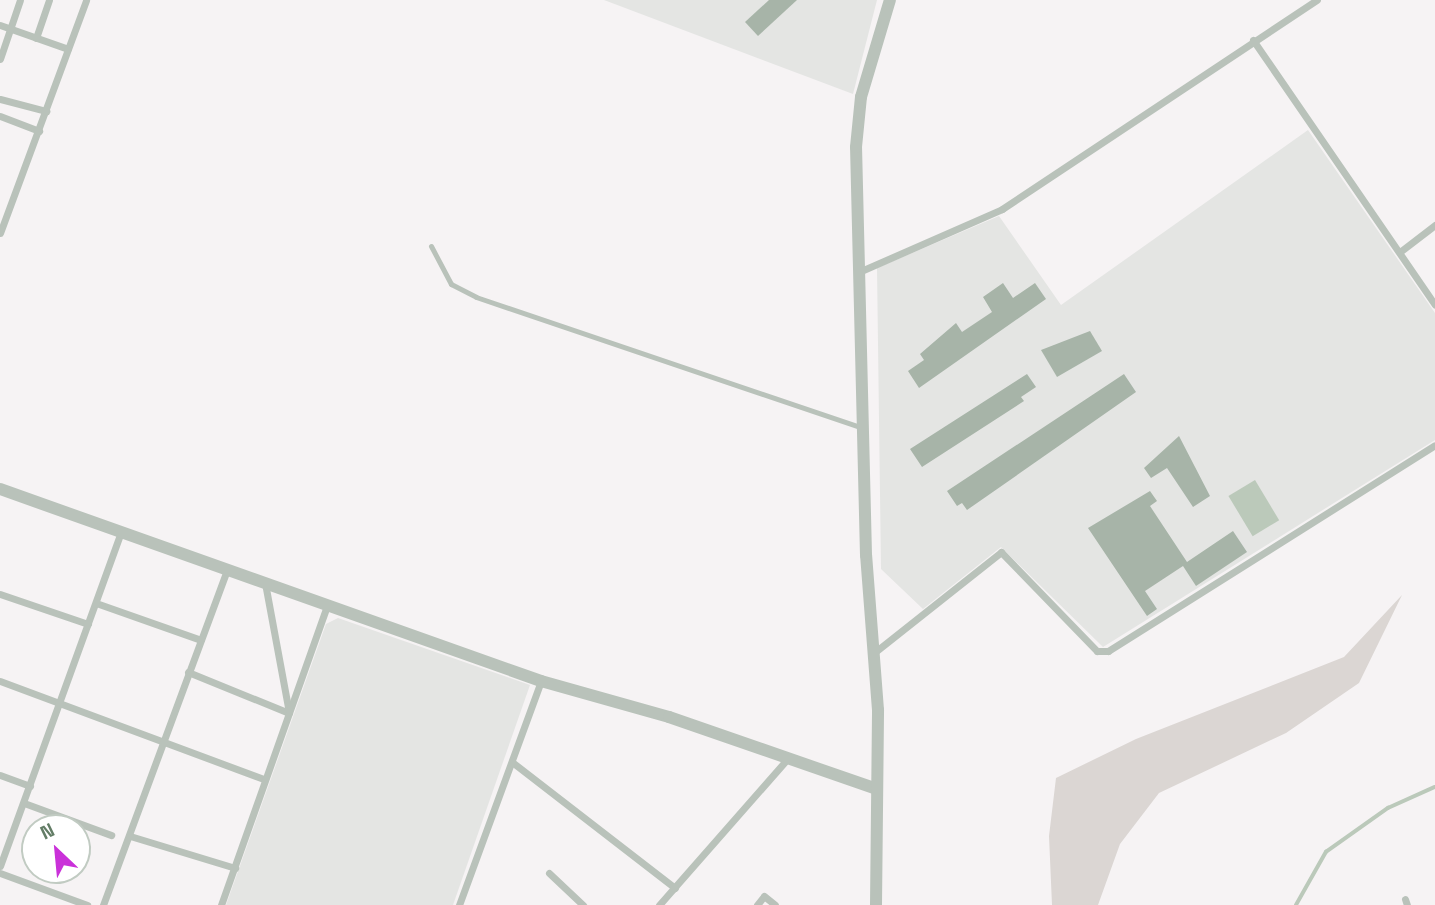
<!DOCTYPE html>
<html>
<head>
<meta charset="utf-8">
<style>
	body { margin:0 }
	#map { position:relative; width:1435px; height:905px; overflow:hidden; background:#f6f3f4; font-family:"Space Grotesk",sans-serif }
	div>[style] { position:absolute }
	.built>* { inset:0; background:#e4e5e3 }
	.green>* { inset:0; background:#dbd6d3 }
	.water>* { inset:0; background:#bbc9ba; transform-origin:0 0 }
	.stream>* { height:3.5px; margin:-1.75px; padding:0 1.75px; transform-origin:1.75px; border-radius:1.75px; background:#bbc9ba }
	.building>* { inset:0; background:#a7b4a8 }
	.service>* { height:5px; margin:-2.5px; padding:0 2.5px; transform-origin:2.5px; border-radius:2.5px; background:#b9c2ba }
	.minor>* { height:7px; margin:-3.5px; padding:0 3.5px; transform-origin:3.5px; border-radius:3.5px; background:#b9c2ba }
	.tertiary>* { height:12px; margin:-6px; padding:0 6px; transform-origin:6px; border-radius:6px; background:#b9c2ba }
	span { translate:-50% -50%; white-space:nowrap; text-align:center; line-height:1.15; -webkit-text-stroke:7px #fff; paint-order:stroke }
	.north { position:absolute; left:21px; top:814px; width:70px; height:70px; box-sizing:border-box; background:#fff; border:2px solid #c1cbc2; border-radius:50%; rotate:334deg; font-size:19px; font-weight:700; line-height:28px; text-align:center; color:#637d66 }
	.north::after { content:''; display:block; margin:auto; width:24px; height:32px; background:#ca31d9; clip-path:polygon(50% 0,100% 100%,50% 72%,0 100%) }
</style>
</head>
<body>
<div id="map">
	<div class="built">
		<i style="clip-path:polygon(604px 0,877px 0,853px 94px)"></i>
		<i style="clip-path:polygon(1308px 130px,1435px 313px,1435px 440px,1103px 647px,1001px 547px,923px 609px,881px 569px,877px 268px,999px 216px,1061px 305px)"></i>
		<i style="clip-path:polygon(338px 618px,530px 685px,453px 905px,226px 905px,326px 624px)"></i>
	</div>
	<div class="green">
		<i style="clip-path:polygon(1402px 595px,1359px 683px,1286px 733px,1159px 793px,1120px 844px,1098px 905px,1052px 905px,1049px 836px,1056px 778px,1136px 739px,1344px 657px)"></i>
	</div>
	<div class="water">
		<i style="left:1255px;top:480px;width:47px;height:31px;rotate:59deg"></i>
	</div>
	<div class="stream">
		<i style="left:1296px;top:905px;width:61px;rotate:-60.5deg"></i>
		<i style="left:1326px;top:852px;width:76px;rotate:-35.4deg"></i>
		<i style="left:1388px;top:808px;width:51px;rotate:-24.1deg"></i>
	</div>
	<div class="building">
		<i style="clip-path:polygon(769px 0,797px 0,758px 36px,745px 22px)"></i>
		<i style="clip-path:polygon(1003px 283px,1013px 298px,1035px 283px,1046px 299px,919px 388px,908px 371px,924px 360px,920px 354px,956px 323px,962px 332px,992px 312px,983px 297px)"></i>
		<i style="clip-path:polygon(1090px 331px,1102px 351px,1057px 377px,1041px 350px)"></i>
		<i style="clip-path:polygon(1027px 374px,1036px 387px,1021px 397px,1024px 401px,922px 467px,910px 449px)"></i>
		<i style="clip-path:polygon(1124px 374px,1136px 392px,967px 510px,962px 503px,957px 506px,947px 491px)"></i>
		<i style="clip-path:polygon(1179px 436px,1210px 496px,1193px 507px,1167px 468px,1151px 478px,1144px 468px)"></i>
		<i style="clip-path:polygon(1150px 491px,1157px 501px,1150px 506px,1187px 562px,1233px 531px,1247px 552px,1196px 586px,1183px 566px,1145px 591px,1157px 609px,1147px 616px,1088px 528px)"></i>
	</div>
	<div class="service">
		<i style="left:431px;top:246px;width:43px;rotate:62.2deg"></i>
		<i style="left:451px;top:284px;width:28px;rotate:27deg"></i>
		<i style="left:476px;top:297px;width:409px;rotate:18.7deg"></i>
	</div>
	<div class="minor">
		<i style="left:0;top:25px;width:72px;rotate:19.4deg"></i>
		<i style="left:36px;top:38px;width:40px;rotate:-71.1deg"></i>
		<i style="left:1253px;top:40px;width:321px;rotate:55.5deg"></i>
		<i style="left:0;top:59px;width:62px;rotate:-71.3deg"></i>
		<i style="left:0;top:99px;width:48px;rotate:14.6deg"></i>
		<i style="left:0;top:116px;width:42px;rotate:21deg"></i>
		<i style="left:0;top:233px;width:248px;rotate:-69.7deg"></i>
		<i style="left:1401px;top:251px;width:43px;rotate:-37.4deg"></i>
		<i style="left:861px;top:271px;width:154px;rotate:-23.7deg"></i>
		<i style="left:1002px;top:209px;width:378px;rotate:-33.6deg"></i>
		<i style="left:265px;top:583px;width:131px;rotate:79.5deg"></i>
		<i style="left:0;top:594px;width:93px;rotate:18.8deg"></i>
		<i style="left:96px;top:603px;width:111px;rotate:19.4deg"></i>
		<i style="left:875px;top:652px;width:161px;rotate:-38.4deg"></i>
		<i style="left:1001px;top:552px;width:138px;rotate:45.9deg"></i>
		<i style="left:1097px;top:651px;width:11px"></i>
		<i style="left:1108px;top:651px;width:386px;rotate:-32.2deg"></i>
		<i style="left:188px;top:672px;width:109px;rotate:22.1deg"></i>
		<i style="left:0;top:681px;width:282px;rotate:20.4deg"></i>
		<i style="left:512px;top:762px;width:206px;rotate:37.7deg"></i>
		<i style="left:0;top:775px;width:32px;rotate:20deg"></i>
		<i style="left:24px;top:803px;width:93px;rotate:20.2deg"></i>
		<i style="left:130px;top:836px;width:110px;rotate:16.9deg"></i>
		<i style="left:0;top:866px;width:355px;rotate:-70.1deg"></i>
		<i style="left:0;top:873px;width:93px;rotate:20.2deg"></i>
		<i style="left:549px;top:873px;width:47px;rotate:43.3deg"></i>
		<i style="left:1405px;top:899px;width:6px;rotate:72deg"></i>
		<i style="left:103px;top:905px;width:357px;rotate:-69.7deg"></i>
		<i style="left:221px;top:905px;width:318px;rotate:-70.5deg"></i>
		<i style="left:459px;top:905px;width:239px;rotate:-69.9deg"></i>
		<i style="left:659px;top:905px;width:196px;rotate:-48.7deg"></i>
		<i style="left:757px;top:905px;width:11px;rotate:-52deg"></i>
		<i style="left:764px;top:896px;width:14px;rotate:39deg"></i>
	</div>
	<div class="tertiary">
		<i style="left:0;top:489px;width:574px;rotate:19.54deg"></i>
		<i style="left:541px;top:681px;width:133px;rotate:15.7deg"></i>
		<i style="left:669px;top:717px;width:220px;rotate:19.1deg"></i>
		<i style="left:876px;top:905px;width:195px;rotate:-89.4deg"></i>
		<i style="left:878px;top:710px;width:155px;rotate:-94.4deg"></i>
		<i style="left:866px;top:555px;width:408px;rotate:-91.4deg"></i>
		<i style="left:856px;top:147px;width:50px;rotate:-84.3deg"></i>
		<i style="left:861px;top:97px;width:101px;rotate:-73.4deg"></i>
	</div>
	<div class="north">N</div>
</div>
</body>
</html>
